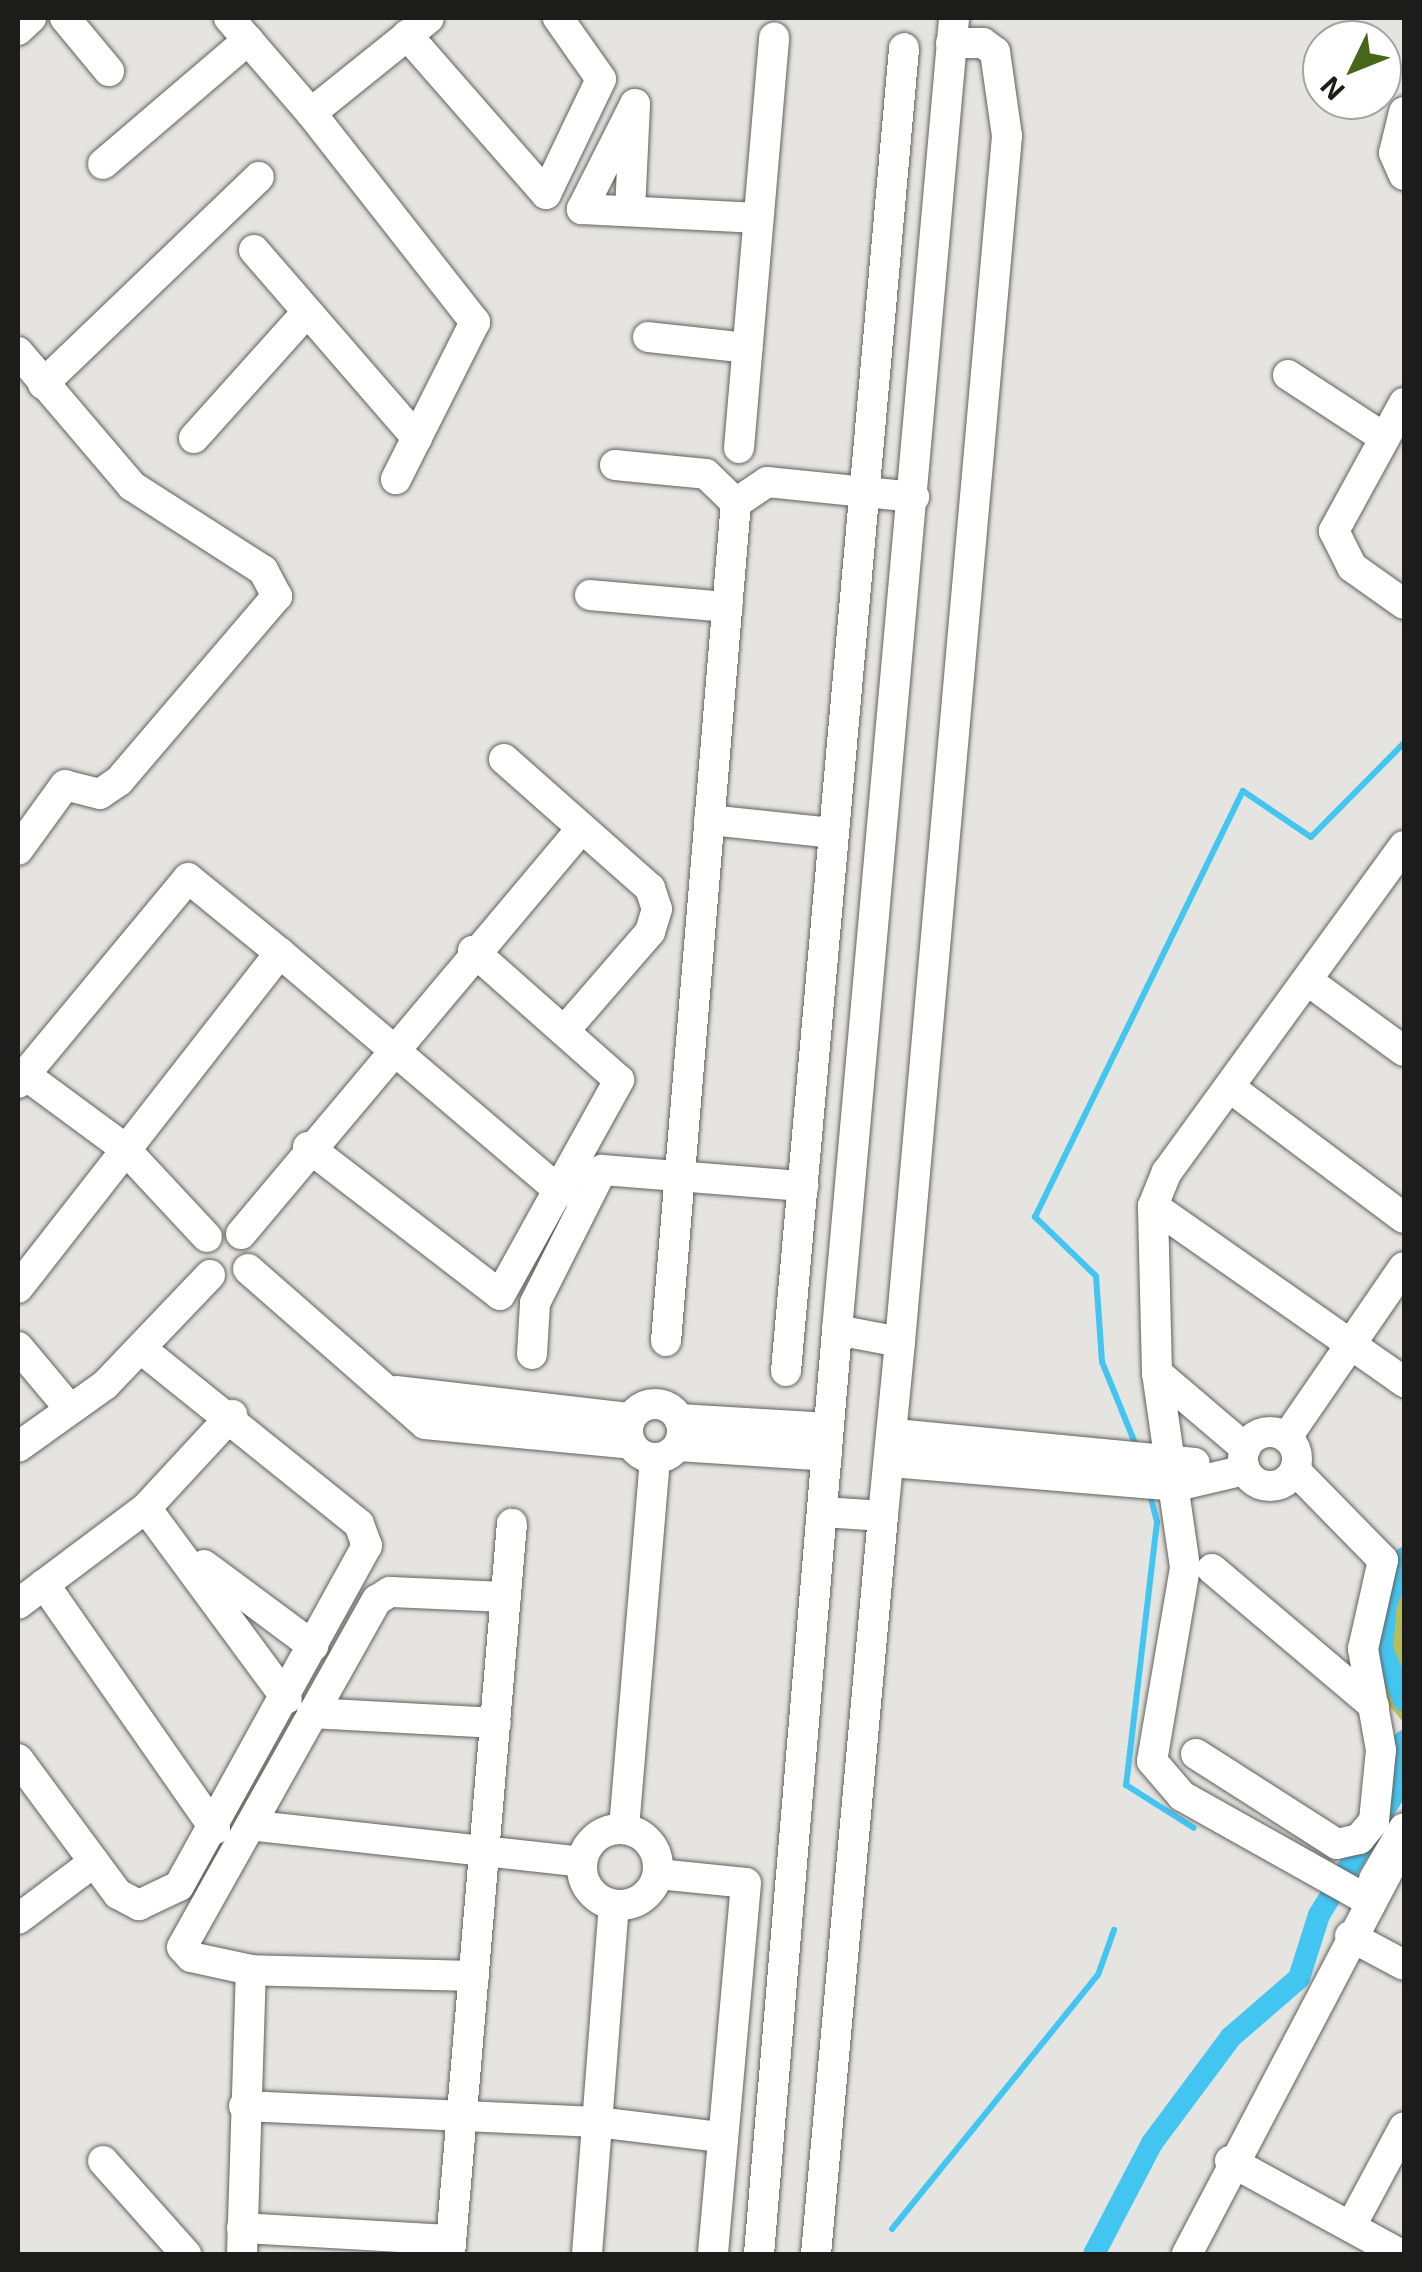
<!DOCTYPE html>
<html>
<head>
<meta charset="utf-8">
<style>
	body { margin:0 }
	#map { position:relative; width:1422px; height:2272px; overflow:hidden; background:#e6e4e0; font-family:"Exo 2",sans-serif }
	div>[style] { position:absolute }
	.forest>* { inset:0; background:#b8bd57 }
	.stream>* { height:6px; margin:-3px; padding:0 3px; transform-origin:3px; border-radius:3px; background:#43c5f1 }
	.canal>* { height:22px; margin:-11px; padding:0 11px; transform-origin:11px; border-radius:11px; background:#43c5f1 }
	.roads { filter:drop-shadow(0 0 2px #61605c) drop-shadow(0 0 2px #61605c) }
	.minor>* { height:30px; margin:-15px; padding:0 15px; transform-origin:15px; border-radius:15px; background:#fff }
	.minor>.ring { margin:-15px; padding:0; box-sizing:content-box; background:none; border:30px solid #fff; border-radius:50% }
	span { translate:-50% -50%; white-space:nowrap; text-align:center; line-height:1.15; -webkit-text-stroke:10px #fff; paint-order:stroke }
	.frame { position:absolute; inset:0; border:20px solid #1c1c1a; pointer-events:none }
	.north { position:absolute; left:1302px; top:20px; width:100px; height:100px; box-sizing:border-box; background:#fff; border:2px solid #a4a4a3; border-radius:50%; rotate:227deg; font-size:28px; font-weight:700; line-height:40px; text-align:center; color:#1c1c1a }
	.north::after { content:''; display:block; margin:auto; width:35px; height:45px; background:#48661a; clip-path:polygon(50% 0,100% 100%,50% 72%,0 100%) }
</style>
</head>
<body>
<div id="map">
	<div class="forest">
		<i style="clip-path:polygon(1404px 1545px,1404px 1723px,1388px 1704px,1381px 1668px,1393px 1568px)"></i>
	</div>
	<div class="stream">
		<i style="left:1137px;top:1448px;width:93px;rotate:-112.1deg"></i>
		<i style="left:1102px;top:1362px;width:86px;rotate:-94deg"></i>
		<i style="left:1096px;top:1276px;width:85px;rotate:-136deg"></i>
		<i style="left:1035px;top:1217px;width:474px;rotate:-64deg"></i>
		<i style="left:1243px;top:791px;width:82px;rotate:34.1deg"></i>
		<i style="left:1311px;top:837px;width:132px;rotate:-45.3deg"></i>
		<i style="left:1150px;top:1494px;width:29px;rotate:76deg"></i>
		<i style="left:1157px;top:1522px;width:265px;rotate:96.7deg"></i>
		<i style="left:1126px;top:1785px;width:80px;rotate:32.3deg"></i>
		<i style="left:892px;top:2229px;width:327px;rotate:-51deg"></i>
		<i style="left:1098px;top:1975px;width:48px;rotate:-70.4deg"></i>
	</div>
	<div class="canal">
		<i style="left:1404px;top:1558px;width:49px;rotate:111.4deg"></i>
		<i style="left:1386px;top:1604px;width:45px;rotate:95.1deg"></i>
		<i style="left:1382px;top:1649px;width:56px;rotate:67.1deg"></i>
		<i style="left:1094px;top:2254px;width:125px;rotate:-62.4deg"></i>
		<i style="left:1152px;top:2143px;width:132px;rotate:-53.3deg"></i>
		<i style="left:1231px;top:2037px;width:90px;rotate:-40.9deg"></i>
		<i style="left:1299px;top:1978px;width:66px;rotate:-72.4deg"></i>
		<i style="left:1319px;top:1915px;width:155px;rotate:-58.2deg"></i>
		<i style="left:1401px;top:1783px;width:42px;rotate:-85.9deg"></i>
	</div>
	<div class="roads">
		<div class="minor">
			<i style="left:65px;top:18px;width:69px;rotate:50.3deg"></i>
			<i style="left:229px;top:18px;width:125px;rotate:49.2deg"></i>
			<i style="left:311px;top:113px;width:151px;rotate:-38.8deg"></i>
			<i style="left:18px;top:30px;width:18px;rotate:-43deg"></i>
			<i style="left:407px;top:35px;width:211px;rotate:48.8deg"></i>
			<i style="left:546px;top:194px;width:127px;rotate:-64.4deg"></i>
			<i style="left:601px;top:79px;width:75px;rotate:-125.2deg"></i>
			<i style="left:1404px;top:112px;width:42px;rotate:103.7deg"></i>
			<i style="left:1394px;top:153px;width:24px;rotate:66deg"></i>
			<i style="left:311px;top:113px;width:266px;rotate:51.9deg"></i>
			<i style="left:475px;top:322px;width:176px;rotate:116.7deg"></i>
			<i style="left:103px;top:164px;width:191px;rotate:-40.5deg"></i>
			<i style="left:630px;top:211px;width:107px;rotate:-87.3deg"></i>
			<i style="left:635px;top:104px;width:118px;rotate:116.8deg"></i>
			<i style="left:582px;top:209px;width:176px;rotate:2.9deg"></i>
			<i style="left:254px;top:250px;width:249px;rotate:49.1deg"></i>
			<i style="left:648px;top:337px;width:100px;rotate:6.3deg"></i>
			<i style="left:18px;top:352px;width:176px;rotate:49.6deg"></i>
			<i style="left:132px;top:486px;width:156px;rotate:32.7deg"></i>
			<i style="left:263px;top:570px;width:30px;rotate:62deg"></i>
			<i style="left:277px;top:596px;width:243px;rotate:130.5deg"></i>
			<i style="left:119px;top:781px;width:23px;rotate:146deg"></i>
			<i style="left:100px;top:794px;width:36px;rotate:-166deg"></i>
			<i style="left:65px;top:785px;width:80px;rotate:125.9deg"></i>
			<i style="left:1288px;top:375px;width:113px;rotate:33.1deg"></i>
			<i style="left:43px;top:384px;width:299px;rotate:-43.8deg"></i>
			<i style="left:1404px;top:403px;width:146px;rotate:118.7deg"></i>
			<i style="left:1334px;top:531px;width:40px;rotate:63.4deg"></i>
			<i style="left:1352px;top:567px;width:64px;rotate:35.4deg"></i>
			<i style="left:194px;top:438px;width:169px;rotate:-48.1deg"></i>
			<i style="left:739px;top:448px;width:412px;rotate:-85.1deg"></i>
			<i style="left:615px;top:465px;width:91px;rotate:5.6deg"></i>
			<i style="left:706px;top:474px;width:42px;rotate:44deg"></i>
			<i style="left:736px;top:503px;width:37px;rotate:-34deg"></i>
			<i style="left:767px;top:482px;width:148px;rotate:5.8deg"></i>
			<i style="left:590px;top:595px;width:138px;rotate:5deg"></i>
			<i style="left:504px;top:759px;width:195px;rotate:41.5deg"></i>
			<i style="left:650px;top:888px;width:22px;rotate:72deg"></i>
			<i style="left:657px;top:909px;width:24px;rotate:107deg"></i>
			<i style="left:650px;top:932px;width:128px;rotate:130.9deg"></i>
			<i style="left:709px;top:820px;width:125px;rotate:6deg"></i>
			<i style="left:1311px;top:983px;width:115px;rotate:36.2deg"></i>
			<i style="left:24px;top:1074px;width:123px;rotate:36.4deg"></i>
			<i style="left:123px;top:1147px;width:123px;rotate:47deg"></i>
			<i style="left:18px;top:1083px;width:266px;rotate:-50.3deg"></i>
			<i style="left:188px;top:878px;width:119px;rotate:39.2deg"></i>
			<i style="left:1232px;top:1089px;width:215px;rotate:36.9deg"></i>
			<i style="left:308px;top:1147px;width:242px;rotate:37.6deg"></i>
			<i style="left:500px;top:1295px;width:246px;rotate:-61deg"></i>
			<i style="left:619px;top:1080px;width:195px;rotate:-138.5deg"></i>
			<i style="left:1153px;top:1206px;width:307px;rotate:35deg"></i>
			<i style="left:241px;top:1234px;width:530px;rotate:-49.97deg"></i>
			<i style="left:248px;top:1269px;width:235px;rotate:41.2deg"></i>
			<i style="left:425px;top:1424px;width:207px;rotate:5.5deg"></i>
			<i style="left:18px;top:1288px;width:425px;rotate:-52deg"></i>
			<i style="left:280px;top:953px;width:369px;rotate:40.4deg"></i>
			<i style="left:837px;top:1330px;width:1317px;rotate:-84.9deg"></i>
			<i style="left:666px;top:1341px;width:841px;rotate:-85.23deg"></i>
			<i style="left:900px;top:1342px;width:1211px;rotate:-84.93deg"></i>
			<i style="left:1007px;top:136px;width:85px;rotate:-98.1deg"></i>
			<i style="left:995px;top:52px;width:15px;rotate:-143deg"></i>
			<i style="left:983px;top:43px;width:32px;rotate:180deg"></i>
			<i style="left:18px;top:1347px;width:81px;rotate:50deg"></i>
			<i style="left:532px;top:1354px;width:51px;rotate:-86.6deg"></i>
			<i style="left:535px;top:1303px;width:149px;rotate:-63.3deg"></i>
			<i style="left:602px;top:1170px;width:202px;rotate:4.6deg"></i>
			<i style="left:786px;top:1371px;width:1328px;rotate:-84.9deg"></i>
			<i style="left:1157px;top:1373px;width:116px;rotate:40.4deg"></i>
			<i style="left:396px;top:1391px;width:236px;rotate:6.6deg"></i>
			<i class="ring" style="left:628px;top:1404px;width:24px;height:24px"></i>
			<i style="left:679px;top:1419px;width:150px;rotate:3.4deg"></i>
			<i class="ring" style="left:1243px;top:1432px;width:24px;height:24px"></i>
			<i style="left:895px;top:1434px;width:301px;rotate:5.5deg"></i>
			<i style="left:1287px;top:1437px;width:206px;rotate:-55.5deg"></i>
			<i style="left:678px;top:1446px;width:149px;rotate:3.8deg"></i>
			<i style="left:18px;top:1447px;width:107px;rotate:-35.5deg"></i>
			<i style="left:105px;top:1385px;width:152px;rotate:-46.3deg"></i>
			<i style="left:891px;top:1462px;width:287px;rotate:4.8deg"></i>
			<i style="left:1177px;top:1486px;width:70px;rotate:-13.2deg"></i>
			<i style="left:146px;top:1508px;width:237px;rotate:53.6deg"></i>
			<i style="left:204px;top:1565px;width:136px;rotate:36.6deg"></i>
			<i style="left:1212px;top:1569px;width:212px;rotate:40.2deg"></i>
			<i style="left:44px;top:1584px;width:299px;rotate:55.1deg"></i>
			<i style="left:18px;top:1604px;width:160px;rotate:-36.9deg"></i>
			<i style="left:146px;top:1508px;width:127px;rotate:-47.2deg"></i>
			<i style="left:312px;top:1713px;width:184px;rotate:3.1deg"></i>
			<i style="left:1196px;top:1754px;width:167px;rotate:32.6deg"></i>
			<i style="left:1337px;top:1844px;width:23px;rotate:-13deg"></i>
			<i style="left:1359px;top:1839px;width:23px;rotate:-50deg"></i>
			<i style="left:1374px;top:1821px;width:71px;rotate:-84.4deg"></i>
			<i style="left:1381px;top:1750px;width:103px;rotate:-100.1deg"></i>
			<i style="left:1363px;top:1649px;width:91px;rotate:-77.3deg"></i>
			<i style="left:1383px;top:1560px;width:126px;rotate:-134.4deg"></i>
			<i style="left:18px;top:1759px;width:168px;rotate:53.5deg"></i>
			<i style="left:118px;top:1894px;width:24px;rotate:28deg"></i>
			<i style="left:139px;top:1905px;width:44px;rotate:-25.4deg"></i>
			<i style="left:179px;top:1886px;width:389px;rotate:-61.1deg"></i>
			<i style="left:367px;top:1546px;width:23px;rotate:-110deg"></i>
			<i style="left:359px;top:1524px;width:280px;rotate:-141.2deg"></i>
			<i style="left:257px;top:1826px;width:326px;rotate:6.3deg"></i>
			<i style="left:624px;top:1828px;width:370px;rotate:-85.2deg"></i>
			<i class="ring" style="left:582px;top:1829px;width:46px;height:46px"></i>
			<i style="left:658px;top:1874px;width:88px;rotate:5.8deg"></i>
			<i style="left:746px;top:1883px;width:372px;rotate:95.1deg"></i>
			<i style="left:1374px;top:1879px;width:59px;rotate:-59.5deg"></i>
			<i style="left:1371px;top:1902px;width:217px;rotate:-150.7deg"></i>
			<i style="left:1182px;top:1796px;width:46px;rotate:-130.6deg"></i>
			<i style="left:1152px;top:1761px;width:197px;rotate:-80.3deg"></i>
			<i style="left:1185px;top:1567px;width:196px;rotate:-98.2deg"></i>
			<i style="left:1157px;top:1373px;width:167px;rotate:-91.4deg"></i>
			<i style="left:1153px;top:1206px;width:37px;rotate:-68deg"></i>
			<i style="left:1167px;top:1172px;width:403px;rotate:-54deg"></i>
			<i style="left:18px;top:1919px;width:95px;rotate:-36.9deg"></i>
			<i style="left:1350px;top:1936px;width:61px;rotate:28.2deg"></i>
			<i style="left:474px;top:1976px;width:223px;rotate:-178.5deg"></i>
			<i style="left:251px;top:1970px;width:61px;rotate:-167.8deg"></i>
			<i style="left:191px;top:1957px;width:13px;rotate:-132deg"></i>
			<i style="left:182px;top:1947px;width:398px;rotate:-60.7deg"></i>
			<i style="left:377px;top:1600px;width:15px;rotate:-32deg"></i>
			<i style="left:390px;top:1592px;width:116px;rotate:2.5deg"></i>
			<i style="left:244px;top:2106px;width:353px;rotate:2.6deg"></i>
			<i style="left:597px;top:2122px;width:125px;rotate:6.9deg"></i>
			<i style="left:103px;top:2161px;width:125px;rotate:48.3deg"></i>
			<i style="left:1230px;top:2161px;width:194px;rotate:28.7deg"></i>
			<i style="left:1351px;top:2226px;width:112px;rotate:-61.8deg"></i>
			<i style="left:242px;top:2228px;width:209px;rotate:3.3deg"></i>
			<i style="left:242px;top:2254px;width:284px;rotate:-88.2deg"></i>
			<i style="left:450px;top:2254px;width:733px;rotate:-85.15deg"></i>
			<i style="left:587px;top:2254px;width:350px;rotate:-85.6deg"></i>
			<i style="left:759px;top:2254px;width:927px;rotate:-85.17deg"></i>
			<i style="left:837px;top:1330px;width:64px;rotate:10.8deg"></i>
			<i style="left:900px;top:1342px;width:175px;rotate:95.6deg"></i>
			<i style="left:883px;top:1516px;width:60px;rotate:-176.2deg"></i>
			<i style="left:816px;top:2254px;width:741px;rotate:-84.81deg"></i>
			<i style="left:1187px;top:2254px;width:438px;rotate:-62.3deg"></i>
		</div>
	</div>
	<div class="frame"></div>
	<div class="north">N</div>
</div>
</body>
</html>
